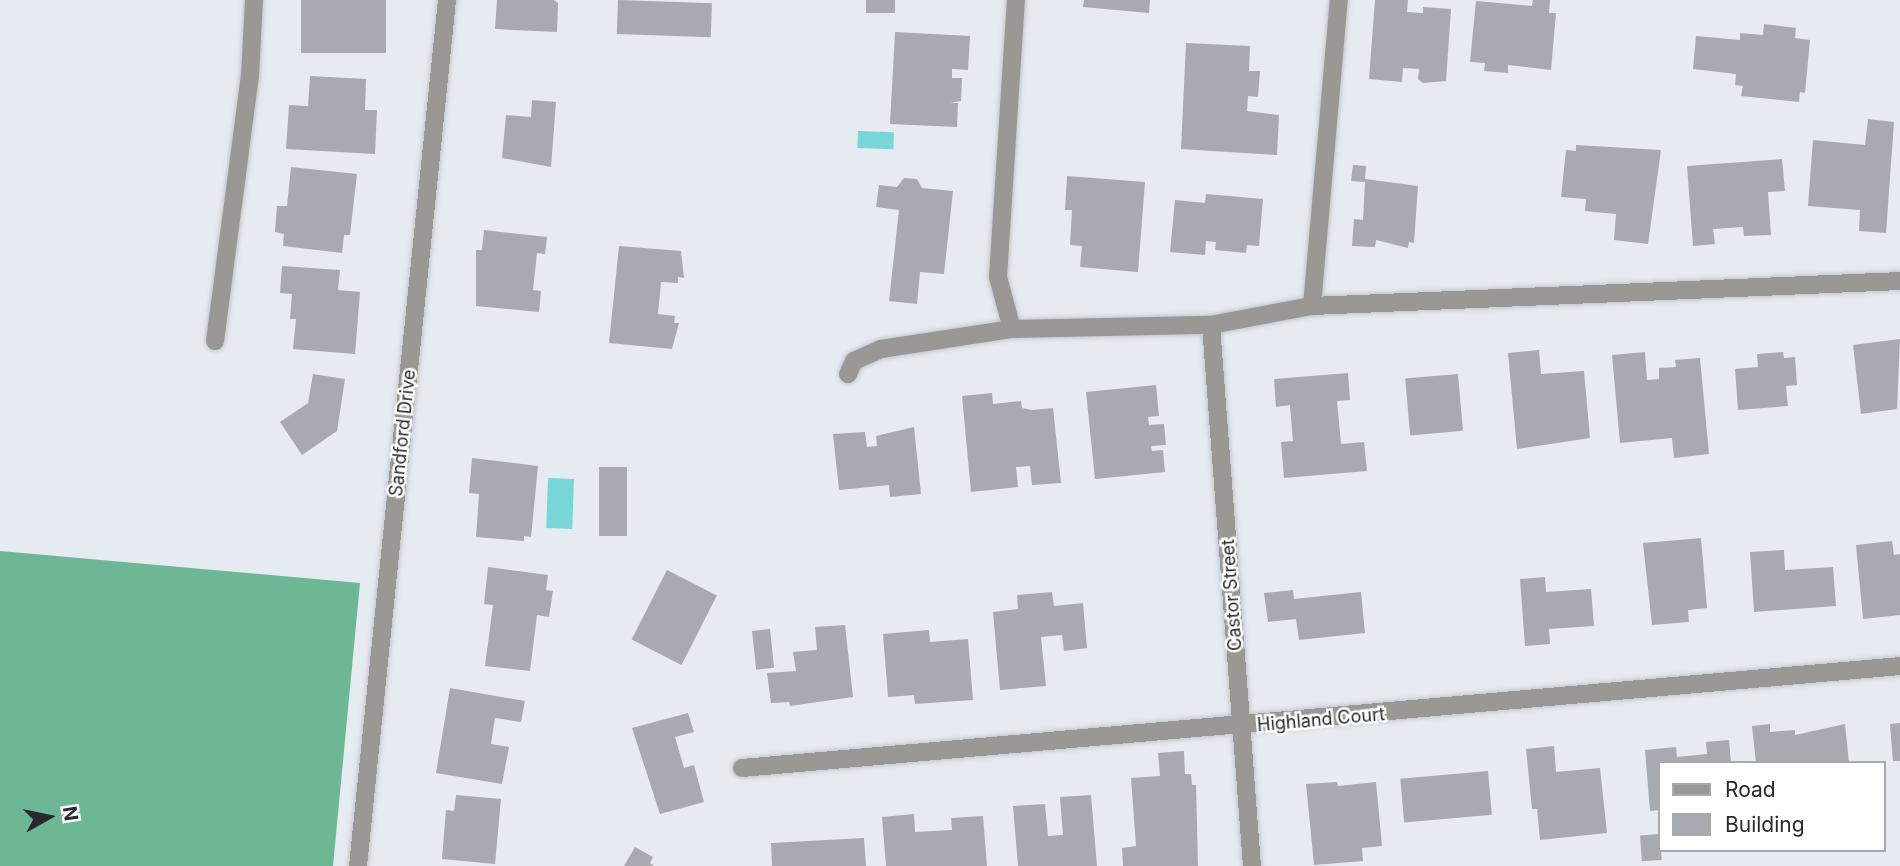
<!DOCTYPE html>
<html>
<head>
<meta charset="utf-8">
<style>
	body { margin:0 }
	#map { position:relative; width:1900px; height:866px; overflow:hidden; background:#e6eaf1; font-family:Inter,sans-serif }
	div>[style] { position:absolute }
	.forest>* { inset:0; background:#6eb795 }
	.water>* { inset:0; background:#78d6d8; transform-origin:0 0 }
	.building>* { inset:0; background:#a7aab0; transform-origin:0 0 }
	.roads { filter:drop-shadow(0 0 2px #c4c7cd) drop-shadow(0 0 2px #c4c7cd) }
	.service>* { height:18px; margin:-9px; padding:0 9px; transform-origin:9px; border-radius:9px; background:#9a9895 }
	.minor>* { height:18px; margin:-9px; padding:0 9px; transform-origin:9px; border-radius:9px; background:#9a9895 }
	.tertiary>* { height:18px; margin:-9px; padding:0 9px; transform-origin:9px; border-radius:9px; background:#9a9895 }
	span { translate:-50% -50%; white-space:nowrap; text-align:center; line-height:1.15; -webkit-text-stroke:5px #fff; paint-order:stroke }
	.street-label { font-size:18px; color:#27292b }
	.legend { position:absolute; left:1658px; top:761px; width:228px; height:91px; box-sizing:border-box; background:#fff; border:2px solid #a9a9aa; margin:0; padding:9px 12px; list-style:none; font-size:21px; color:#27292b }
	.legend li { display:flex; align-items:center; gap:14px; height:35px }
	.legend b { width:35px; border:2px solid #a9a9aa }
	.north { position:absolute; left:14px; top:782px; width:70px; height:70px; -webkit-text-stroke:5px #fff; paint-order:stroke; rotate:81deg; font-size:19px; font-weight:700; line-height:28px; text-align:center; color:#27292b }
	.north::after { content:''; display:block; margin:auto; width:24px; height:32px; background:#27292b; clip-path:polygon(50% 0,100% 100%,50% 72%,0 100%) }
</style>
</head>
<body>
<div id="map">
	<div class="forest">
		<i style="clip-path:polygon(0 551px,360px 583px,333px 866px,0 866px)"></i>
	</div>
	<div class="water">
		<i style="left:858px;top:131px;width:36px;height:17px;rotate:2deg"></i>
		<i style="left:548px;top:478px;width:26px;height:50px;rotate:2deg"></i>
	</div>
	<div class="building">
		<i style="left:301px;top:0;width:85px;height:53px"></i>
		<i style="clip-path:polygon(497px 0,554px 0,558px 3px,557px 32px,495px 29px)"></i>
		<i style="left:618px;top:0;width:94px;height:34px;rotate:2deg"></i>
		<i style="left:866px;top:0;width:29px;height:13px"></i>
		<i style="clip-path:polygon(1084px 0,1150px 0,1149px 13px,1083px 7px)"></i>
		<i style="clip-path:polygon(1375px 0,1408px 0,1407px 12px,1423px 13px,1423px 7px,1451px 9px,1446px 81px,1423px 83px,1418px 79px,1419px 69px,1403px 68px,1402px 82px,1369px 79px)"></i>
		<i style="clip-path:polygon(1533px 0,1550px 0,1549px 13px,1556px 13px,1551px 70px,1508px 65px,1508px 73px,1484px 71px,1485px 63px,1470px 62px,1476px 1px,1532px 6px)"></i>
		<i style="clip-path:polygon(1764px 24px,1796px 28px,1795px 38px,1810px 40px,1805px 93px,1800px 92px,1799px 102px,1741px 96px,1743px 86px,1735px 85px,1736px 74px,1693px 69px,1696px 36px,1740px 40px,1740px 33px,1763px 35px)"></i>
		<i style="clip-path:polygon(895px 32px,970px 36px,968px 70px,952px 69px,952px 78px,962px 78px,961px 101px,950px 103px,958px 103px,957px 127px,890px 124px)"></i>
		<i style="clip-path:polygon(1186px 43px,1250px 46px,1249px 71px,1260px 71px,1258px 97px,1248px 96px,1247px 111px,1279px 115px,1277px 155px,1181px 149px)"></i>
		<i style="clip-path:polygon(310px 76px,366px 79px,365px 110px,377px 110px,375px 154px,286px 149px,289px 105px,308px 106px)"></i>
		<i style="clip-path:polygon(532px 100px,556px 102px,551px 167px,502px 158px,506px 115px,531px 117px)"></i>
		<i style="clip-path:polygon(1868px 119px,1894px 122px,1886px 233px,1859px 231px,1860px 210px,1808px 206px,1813px 140px,1865px 145px)"></i>
		<i style="clip-path:polygon(1576px 145px,1661px 150px,1648px 244px,1614px 240px,1616px 214px,1585px 211px,1586px 199px,1561px 197px,1566px 150px,1576px 151px)"></i>
		<i style="clip-path:polygon(1782px 159px,1785px 191px,1768px 192px,1771px 235px,1744px 236px,1743px 227px,1713px 229px,1715px 244px,1693px 246px,1687px 166px)"></i>
		<i style="clip-path:polygon(1353px 165px,1366px 166px,1365px 179px,1418px 186px,1414px 243px,1409px 242px,1408px 248px,1376px 240px,1375px 247px,1352px 246px,1354px 219px,1363px 220px,1365px 182px,1351px 181px)"></i>
		<i style="clip-path:polygon(291px 167px,357px 174px,350px 235px,344px 235px,342px 253px,283px 246px,284px 234px,275px 232px,277px 206px,287px 206px)"></i>
		<i style="clip-path:polygon(1067px 176px,1145px 182px,1138px 272px,1080px 267px,1082px 246px,1070px 245px,1072px 210px,1065px 210px)"></i>
		<i style="clip-path:polygon(904px 178px,917px 179px,922px 188px,953px 191px,944px 274px,920px 272px,917px 304px,889px 301px,899px 210px,876px 207px,879px 185px,897px 187px)"></i>
		<i style="clip-path:polygon(1206px 194px,1263px 199px,1259px 246px,1247px 245px,1246px 253px,1215px 250px,1216px 242px,1206px 241px,1205px 255px,1170px 252px,1175px 200px,1205px 203px)"></i>
		<i style="clip-path:polygon(484px 230px,547px 237px,545px 254px,537px 253px,533px 290px,541px 291px,539px 312px,476px 306px,476px 250px,482px 250px)"></i>
		<i style="clip-path:polygon(619px 246px,681px 251px,684px 278px,678px 277px,678px 283px,661px 282px,658px 314px,675px 316px,674px 323px,679px 323px,672px 349px,609px 343px)"></i>
		<i style="clip-path:polygon(282px 266px,340px 270px,338px 290px,360px 292px,355px 354px,293px 349px,296px 319px,290px 319px,292px 294px,280px 293px)"></i>
		<i style="clip-path:polygon(1900px 339px,1897px 409px,1861px 414px,1853px 345px)"></i>
		<i style="clip-path:polygon(1539px 350px,1541px 374px,1584px 371px,1590px 438px,1517px 449px,1508px 353px)"></i>
		<i style="clip-path:polygon(1645px 352px,1647px 380px,1659px 379px,1659px 368px,1676px 367px,1675px 360px,1700px 358px,1709px 454px,1674px 458px,1672px 438px,1620px 443px,1612px 355px)"></i>
		<i style="clip-path:polygon(1783px 352px,1784px 358px,1795px 357px,1797px 385px,1786px 386px,1788px 406px,1738px 410px,1735px 369px,1758px 367px,1757px 354px)"></i>
		<i style="clip-path:polygon(1348px 373px,1350px 400px,1337px 401px,1341px 444px,1364px 442px,1367px 471px,1284px 478px,1281px 442px,1293px 441px,1290px 405px,1276px 407px,1274px 379px)"></i>
		<i style="clip-path:polygon(313px 374px,345px 379px,337px 431px,302px 455px,280px 422px,308px 403px)"></i>
		<i style="left:1458px;top:374px;width:57px;height:53px;rotate:85deg"></i>
		<i style="clip-path:polygon(1156px 385px,1159px 416px,1148px 417px,1149px 425px,1164px 424px,1166px 445px,1151px 446px,1152px 451px,1163px 450px,1165px 472px,1095px 479px,1086px 392px)"></i>
		<i style="clip-path:polygon(992px 393px,993px 404px,1021px 401px,1022px 408px,1032px 410px,1053px 408px,1061px 483px,1032px 485px,1030px 466px,1016px 467px,1018px 487px,971px 492px,962px 396px)"></i>
		<i style="clip-path:polygon(914px 427px,921px 494px,890px 497px,889px 485px,839px 490px,833px 434px,865px 432px,867px 447px,877px 446px,876px 436px)"></i>
		<i style="clip-path:polygon(472px 458px,538px 466px,531px 537px,524px 536px,524px 541px,476px 537px,479px 494px,469px 493px)"></i>
		<i style="left:599px;top:467px;width:28px;height:69px"></i>
		<i style="clip-path:polygon(1701px 538px,1707px 608px,1688px 610px,1689px 622px,1652px 625px,1643px 543px)"></i>
		<i style="clip-path:polygon(1892px 541px,1894px 555px,1900px 554px,1900px 615px,1863px 619px,1856px 545px)"></i>
		<i style="clip-path:polygon(1784px 550px,1785px 570px,1833px 567px,1836px 606px,1754px 612px,1750px 552px)"></i>
		<i style="clip-path:polygon(488px 567px,548px 575px,546px 590px,553px 591px,549px 617px,537px 615px,530px 671px,485px 666px,493px 605px,484px 604px)"></i>
		<i style="left:667px;top:570px;width:56px;height:78px;rotate:27deg"></i>
		<i style="clip-path:polygon(1545px 577px,1546px 592px,1591px 589px,1594px 626px,1549px 629px,1550px 644px,1525px 646px,1520px 579px)"></i>
		<i style="clip-path:polygon(1293px 590px,1294px 599px,1361px 592px,1365px 633px,1299px 640px,1296px 619px,1268px 622px,1264px 593px)"></i>
		<i style="clip-path:polygon(1052px 592px,1054px 606px,1083px 603px,1087px 648px,1064px 651px,1062px 635px,1041px 637px,1046px 686px,1000px 690px,993px 612px,1018px 609px,1017px 595px)"></i>
		<i style="clip-path:polygon(845px 625px,853px 697px,790px 706px,789px 702px,771px 703px,767px 673px,796px 671px,793px 652px,817px 650px,815px 627px)"></i>
		<i style="left:770px;top:629px;width:39px;height:18px;rotate:84deg"></i>
		<i style="clip-path:polygon(929px 630px,930px 642px,968px 639px,973px 700px,915px 704px,914px 695px,888px 697px,883px 634px)"></i>
		<i style="clip-path:polygon(450px 688px,525px 701px,521px 722px,495px 718px,491px 744px,509px 747px,502px 784px,436px 773px)"></i>
		<i style="clip-path:polygon(688px 713px,694px 732px,675px 737px,684px 768px,694px 765px,704px 802px,660px 814px,632px 728px)"></i>
		<i style="clip-path:polygon(1900px 723px,1900px 761px,1893px 761px,1890px 724px)"></i>
		<i style="clip-path:polygon(1770px 724px,1770px 732px,1795px 730px,1795px 735px,1845px 724px,1849px 763px,1756px 763px,1752px 726px)"></i>
		<i style="clip-path:polygon(1729px 740px,1731px 763px,1660px 763px,1660px 810px,1650px 811px,1645px 750px,1676px 747px,1677px 757px,1707px 754px,1706px 742px)"></i>
		<i style="clip-path:polygon(1554px 746px,1556px 772px,1600px 768px,1607px 833px,1540px 840px,1537px 809px,1532px 809px,1526px 749px)"></i>
		<i style="clip-path:polygon(1184px 751px,1185px 774px,1191px 774px,1192px 785px,1196px 785px,1198px 866px,1123px 866px,1122px 848px,1136px 846px,1131px 778px,1160px 776px,1158px 753px)"></i>
		<i style="left:1488px;top:771px;width:44px;height:88px;rotate:85deg"></i>
		<i style="clip-path:polygon(1337px 782px,1338px 786px,1376px 782px,1382px 846px,1362px 848px,1363px 861px,1314px 865px,1306px 784px)"></i>
		<i style="clip-path:polygon(456px 795px,501px 799px,495px 864px,442px 859px,446px 810px,454px 811px)"></i>
		<i style="clip-path:polygon(1091px 795px,1097px 866px,1018px 866px,1013px 806px,1045px 804px,1048px 836px,1063px 835px,1060px 797px)"></i>
		<i style="clip-path:polygon(914px 814px,915px 832px,952px 830px,951px 818px,983px 816px,987px 866px,886px 866px,882px 817px)"></i>
		<i style="left:1660px;top:834px;width:26px;height:20px;rotate:86deg"></i>
		<i style="clip-path:polygon(864px 838px,866px 866px,772px 866px,771px 843px)"></i>
		<i style="clip-path:polygon(635px 847px,653px 857px,650px 863px,654px 866px,624px 866px)"></i>
	</div>
	<div class="roads">
		<div class="service">
			<i style="left:215px;top:341px;width:267px;rotate:-82.5deg"></i>
			<i style="left:250px;top:76px;width:76px;rotate:-87deg"></i>
		</div>
		<div class="minor">
			<i style="left:1312px;top:306px;width:307px;rotate:-85deg"></i>
			<i style="left:1211px;top:325px;width:543px;rotate:85.67deg"></i>
			<i style="left:1012px;top:329px;width:54px;rotate:-105.1deg"></i>
			<i style="left:998px;top:277px;width:278px;rotate:-86.3deg"></i>
			<i style="left:848px;top:374px;width:14px;rotate:-65deg"></i>
			<i style="left:854px;top:361px;width:30px;rotate:-24deg"></i>
			<i style="left:881px;top:349px;width:133px;rotate:-8.7deg"></i>
			<i style="left:1012px;top:329px;width:199px;rotate:-1.2deg"></i>
			<i style="left:1211px;top:325px;width:103px;rotate:-10.7deg"></i>
			<i style="left:1312px;top:306px;width:589px;rotate:-2.43deg"></i>
			<i style="left:742px;top:768px;width:1162px;rotate:-5.03deg"></i>
		</div>
		<div class="tertiary">
			<i style="left:358px;top:866px;width:871px;rotate:-84.13deg"></i>
		</div>
	</div>
	<div class="street-label">
		<span style="left:403px;top:433px;rotate:-84deg">Sandford Drive</span>
		<span style="left:1232px;top:595px;rotate:-94deg">Castor Street</span>
		<span style="left:1321px;top:720px;rotate:-5deg">Highland Court</span>
	</div>
	<ul class="legend">
	<li><b style="height:9px;background:#9a9895"></b>Road</li>
	<li><b style="height:19px;background:#a7aab0"></b>Building</li>
	</ul>
	<div class="north">N</div>
</div>
</body>
</html>
